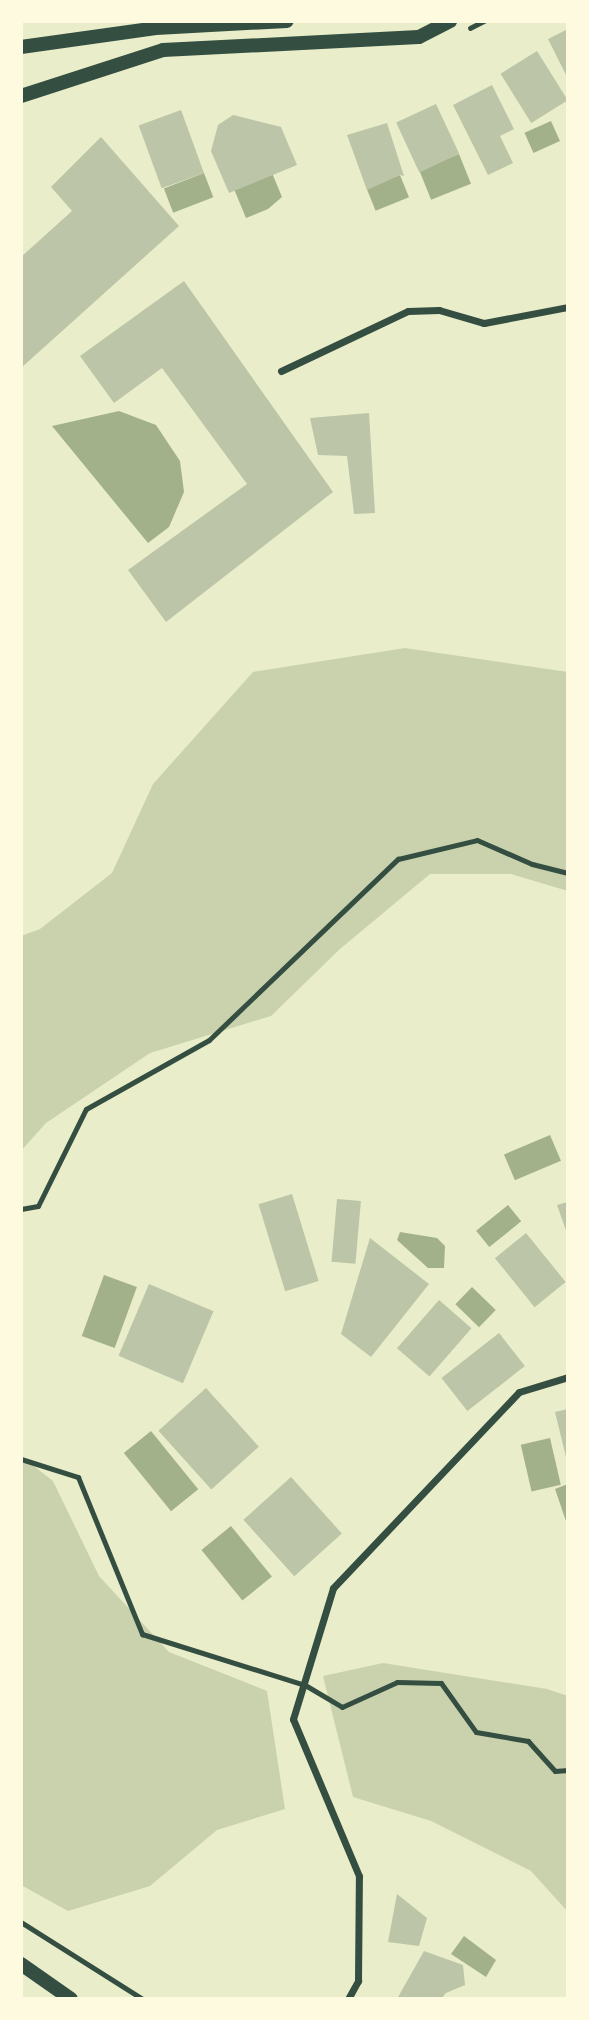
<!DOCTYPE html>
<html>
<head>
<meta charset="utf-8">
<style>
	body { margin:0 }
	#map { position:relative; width:589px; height:2020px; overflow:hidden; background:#e9edc9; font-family:Barlow,sans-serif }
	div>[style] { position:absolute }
	.green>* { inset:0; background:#cad2ad }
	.water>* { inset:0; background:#a3b18a; transform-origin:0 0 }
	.building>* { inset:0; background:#bcc5a7; transform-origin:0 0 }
	.path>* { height:4.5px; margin:-2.25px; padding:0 2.25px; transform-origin:2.25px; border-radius:2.25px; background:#344e41 }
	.service>* { height:5px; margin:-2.5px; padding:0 2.5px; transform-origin:2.5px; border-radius:2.5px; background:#344e41 }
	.minor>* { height:7px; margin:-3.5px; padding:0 3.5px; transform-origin:3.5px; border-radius:3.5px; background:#344e41 }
	.secondary>* { height:14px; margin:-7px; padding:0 7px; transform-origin:7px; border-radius:7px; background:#344e41 }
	span { translate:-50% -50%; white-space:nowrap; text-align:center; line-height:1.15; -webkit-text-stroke:7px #fefae0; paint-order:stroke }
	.frame { position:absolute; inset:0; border:23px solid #fefae0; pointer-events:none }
</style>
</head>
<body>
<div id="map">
	<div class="green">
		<i style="clip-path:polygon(405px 648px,568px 672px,568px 891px,511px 874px,430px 874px,340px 949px,271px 1016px,150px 1053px,46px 1123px,21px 1151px,21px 936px,40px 929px,112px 873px,153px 784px,253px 672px)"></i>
		<i style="clip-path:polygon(21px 1456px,53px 1481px,99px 1576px,169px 1652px,267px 1691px,285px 1809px,217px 1830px,150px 1886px,68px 1911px,21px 1885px)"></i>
		<i style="clip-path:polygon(383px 1663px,547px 1689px,568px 1696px,568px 1912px,531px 1871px,431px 1821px,353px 1797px,323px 1676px)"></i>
	</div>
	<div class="water">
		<i style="left:551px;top:121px;width:22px;height:29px;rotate:66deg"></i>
		<i style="left:459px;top:154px;width:32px;height:43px;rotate:68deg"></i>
		<i style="left:204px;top:173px;width:26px;height:43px;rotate:69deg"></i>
		<i style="clip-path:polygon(272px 173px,282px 197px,268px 209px,246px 218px,234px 189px)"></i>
		<i style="left:400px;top:175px;width:24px;height:36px;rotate:68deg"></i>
		<i style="clip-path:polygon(119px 411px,156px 425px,180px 461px,184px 492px,169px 527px,148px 543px,52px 426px)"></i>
		<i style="left:550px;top:1135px;width:28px;height:50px;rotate:67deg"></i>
		<i style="left:508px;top:1205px;width:21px;height:41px;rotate:51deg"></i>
		<i style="clip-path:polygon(400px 1232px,437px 1238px,445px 1246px,444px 1268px,428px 1268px,397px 1240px)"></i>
		<i style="left:104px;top:1275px;width:35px;height:65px;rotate:20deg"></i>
		<i style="left:472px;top:1287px;width:33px;height:24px;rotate:44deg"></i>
		<i style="left:151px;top:1431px;width:75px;height:35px;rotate:51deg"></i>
		<i style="left:550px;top:1438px;width:48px;height:30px;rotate:77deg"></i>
		<i style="clip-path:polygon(568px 1484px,568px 1527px,555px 1489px)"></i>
		<i style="left:231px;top:1526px;width:65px;height:38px;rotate:51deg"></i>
		<i style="clip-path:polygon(464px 1936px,496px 1960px,486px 1977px,451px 1954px)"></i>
	</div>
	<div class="building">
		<i style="clip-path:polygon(568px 29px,568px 79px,548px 39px)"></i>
		<i style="left:537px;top:51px;width:58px;height:43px;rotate:58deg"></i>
		<i style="clip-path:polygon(492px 85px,514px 129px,500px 136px,513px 163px,488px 175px,453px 105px)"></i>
		<i style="left:436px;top:104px;width:55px;height:44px;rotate:65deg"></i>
		<i style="left:181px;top:110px;width:67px;height:45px;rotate:70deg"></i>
		<i style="clip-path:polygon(233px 115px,281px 127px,297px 165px,229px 193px,211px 151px,218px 125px)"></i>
		<i style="clip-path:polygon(387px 123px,404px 176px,400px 175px,367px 190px,347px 135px)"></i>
		<i style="clip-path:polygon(101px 137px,179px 226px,21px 368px,21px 257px,72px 211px,51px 187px)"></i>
		<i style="clip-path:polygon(184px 281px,333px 492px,166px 622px,128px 570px,247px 484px,162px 368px,114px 403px,80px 356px)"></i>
		<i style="clip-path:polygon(369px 413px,375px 513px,354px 514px,347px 456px,318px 455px,310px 418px)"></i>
		<i style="left:292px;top:1194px;width:91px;height:35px;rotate:73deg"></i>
		<i style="left:337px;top:1199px;width:24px;height:63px;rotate:5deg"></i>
		<i style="clip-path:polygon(568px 1202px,568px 1236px,557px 1205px)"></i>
		<i style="left:526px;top:1233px;width:63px;height:40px;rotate:51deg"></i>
		<i style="clip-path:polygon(370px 1238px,429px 1284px,371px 1357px,341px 1334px)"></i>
		<i style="left:149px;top:1284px;width:70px;height:78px;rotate:23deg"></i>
		<i style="left:439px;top:1300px;width:43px;height:64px;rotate:41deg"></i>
		<i style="left:499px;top:1333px;width:42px;height:73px;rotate:52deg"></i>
		<i style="left:206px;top:1388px;width:79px;height:64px;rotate:48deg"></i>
		<i style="clip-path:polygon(568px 1409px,568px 1461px,567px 1461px,555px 1412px)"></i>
		<i style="left:291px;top:1477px;width:76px;height:64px;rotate:48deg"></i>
		<i style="clip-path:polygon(397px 1894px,427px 1918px,419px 1946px,388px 1942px)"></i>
		<i style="clip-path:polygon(424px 1951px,463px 1965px,465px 1985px,446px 1993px,441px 1999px,397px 1999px)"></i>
	</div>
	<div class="path">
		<i style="left:470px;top:28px;width:16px;rotate:-27deg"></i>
		<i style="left:21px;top:1922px;width:144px;rotate:32.3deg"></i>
	</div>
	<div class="service">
		<i style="left:21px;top:1209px;width:17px;rotate:-10deg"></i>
		<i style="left:38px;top:1206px;width:108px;rotate:-63.7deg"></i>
		<i style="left:86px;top:1109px;width:141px;rotate:-29.3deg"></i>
		<i style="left:209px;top:1040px;width:262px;rotate:-43.8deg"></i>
		<i style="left:398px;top:859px;width:81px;rotate:-13.5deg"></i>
		<i style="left:477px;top:840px;width:60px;rotate:23.6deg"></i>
		<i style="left:532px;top:864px;width:37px;rotate:14deg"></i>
		<i style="left:21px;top:1459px;width:60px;rotate:17.5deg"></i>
		<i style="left:78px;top:1477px;width:170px;rotate:67.8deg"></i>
		<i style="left:142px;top:1634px;width:171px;rotate:17.4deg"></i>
		<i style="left:305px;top:1685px;width:43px;rotate:30.7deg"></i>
		<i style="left:342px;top:1707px;width:60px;rotate:-24.4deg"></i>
		<i style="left:397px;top:1682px;width:44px;rotate:1.3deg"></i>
		<i style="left:441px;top:1683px;width:60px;rotate:54.5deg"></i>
		<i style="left:476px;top:1732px;width:53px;rotate:9.8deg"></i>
		<i style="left:528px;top:1741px;width:40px;rotate:48deg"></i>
		<i style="left:555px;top:1771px;width:13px;rotate:-4deg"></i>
	</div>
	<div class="minor">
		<i style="left:281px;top:371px;width:140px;rotate:-25.3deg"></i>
		<i style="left:408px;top:311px;width:31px;rotate:-2deg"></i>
		<i style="left:439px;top:310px;width:47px;rotate:16.1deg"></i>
		<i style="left:484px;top:323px;width:86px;rotate:-10.8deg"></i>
		<i style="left:348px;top:1999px;width:21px;rotate:-61deg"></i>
		<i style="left:358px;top:1981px;width:105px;rotate:-89.5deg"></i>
		<i style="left:359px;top:1876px;width:170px;rotate:-112.8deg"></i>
		<i style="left:293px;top:1719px;width:137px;rotate:-73deg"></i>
		<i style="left:333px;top:1588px;width:270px;rotate:-46.5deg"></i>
		<i style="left:519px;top:1392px;width:51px;rotate:-17deg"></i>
	</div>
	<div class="secondary">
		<i style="left:21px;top:47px;width:136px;rotate:-8deg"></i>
		<i style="left:156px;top:28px;width:131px;rotate:-3.1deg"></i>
		<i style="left:21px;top:96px;width:149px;rotate:-17.9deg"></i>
		<i style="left:163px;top:50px;width:256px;rotate:-2.9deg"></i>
		<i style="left:419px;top:37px;width:35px;rotate:-27deg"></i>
		<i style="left:21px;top:1964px;width:61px;rotate:35deg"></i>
	</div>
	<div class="frame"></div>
</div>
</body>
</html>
